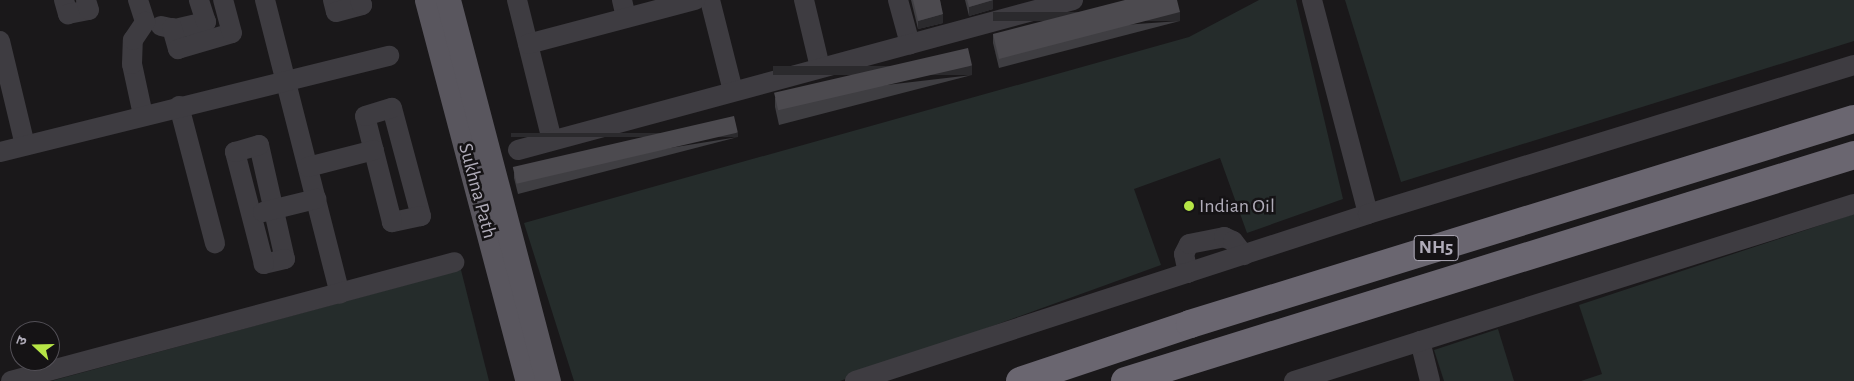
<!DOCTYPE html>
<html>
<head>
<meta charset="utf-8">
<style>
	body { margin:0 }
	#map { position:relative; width:1854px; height:381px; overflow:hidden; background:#1a181a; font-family:"Alegreya Sans","Noto Sans Devanagari",sans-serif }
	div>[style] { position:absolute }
	.green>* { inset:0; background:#252c2b }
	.minor>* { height:20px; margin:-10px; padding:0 10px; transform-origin:10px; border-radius:10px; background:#3e3c41 }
	.major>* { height:25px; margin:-12.5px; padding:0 12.5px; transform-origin:12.5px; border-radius:12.5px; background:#59565e }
	.highway>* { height:28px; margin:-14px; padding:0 14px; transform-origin:14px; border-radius:14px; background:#6a6670 }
	.wall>* { inset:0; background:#3f3e42 }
	.shaded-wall>* { inset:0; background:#2b2a2d; transform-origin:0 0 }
	.building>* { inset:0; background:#4c4a4f; transform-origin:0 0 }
	.dots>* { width:14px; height:14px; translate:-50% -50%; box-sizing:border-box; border:2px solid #151315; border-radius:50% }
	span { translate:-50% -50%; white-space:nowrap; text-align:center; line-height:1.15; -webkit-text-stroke:5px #151315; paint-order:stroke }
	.shield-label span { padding:1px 4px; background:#151315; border:1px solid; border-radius:4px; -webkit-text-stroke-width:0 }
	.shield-label { font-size:19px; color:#b0acb9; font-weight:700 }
	.street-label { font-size:20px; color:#b0acb9 }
	.poi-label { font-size:20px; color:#b0acb9 }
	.left { translate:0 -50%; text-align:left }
	.north { position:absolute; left:10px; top:321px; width:50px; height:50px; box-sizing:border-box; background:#151315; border:1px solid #535057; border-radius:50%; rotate:291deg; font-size:14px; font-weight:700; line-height:20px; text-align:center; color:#b0acb9 }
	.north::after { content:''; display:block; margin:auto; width:18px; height:22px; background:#b6e546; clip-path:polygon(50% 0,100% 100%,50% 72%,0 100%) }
</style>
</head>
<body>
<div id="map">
	<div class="green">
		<i style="clip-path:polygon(1259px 0,1296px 0,1343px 199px,1247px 233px,1220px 158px,1134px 189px,1161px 265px,840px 381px,574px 381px,524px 223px,1189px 37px)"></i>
		<i style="clip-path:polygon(1345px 0,1854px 0,1854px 41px,1401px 182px)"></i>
		<i style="clip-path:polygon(1854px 214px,1854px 381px,1581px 381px,1602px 374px,1579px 305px)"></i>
		<i style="clip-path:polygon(461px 270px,489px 381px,51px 381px)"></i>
		<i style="clip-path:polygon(1498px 329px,1514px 381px,1444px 381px,1434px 350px)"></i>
	</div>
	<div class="minor">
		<i style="left:64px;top:0;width:15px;rotate:74deg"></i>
		<i style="left:68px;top:14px;width:21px;rotate:-11deg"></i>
		<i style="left:89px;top:10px;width:10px;rotate:-107deg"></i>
		<i style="left:138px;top:0;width:23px;rotate:72deg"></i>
		<i style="left:265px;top:0;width:303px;rotate:75.7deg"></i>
		<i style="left:333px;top:0;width:12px;rotate:76deg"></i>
		<i style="left:336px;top:12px;width:27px;rotate:-15deg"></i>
		<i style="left:362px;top:5px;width:5px;rotate:-112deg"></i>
		<i style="left:517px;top:0;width:144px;rotate:76deg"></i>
		<i style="left:622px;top:0;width:18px;rotate:77deg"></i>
		<i style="left:710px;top:0;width:94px;rotate:75.8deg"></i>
		<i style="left:804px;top:0;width:69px;rotate:76.6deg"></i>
		<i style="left:898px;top:0;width:46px;rotate:74.7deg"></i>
		<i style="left:1312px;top:0;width:221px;rotate:75.3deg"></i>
		<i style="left:161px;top:26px;width:14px;rotate:12deg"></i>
		<i style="left:175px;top:29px;width:32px;rotate:-13deg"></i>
		<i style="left:206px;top:22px;width:23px;rotate:-108deg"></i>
		<i style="left:172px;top:28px;width:22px;rotate:74deg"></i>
		<i style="left:178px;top:49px;width:56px;rotate:-16.5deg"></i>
		<i style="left:232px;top:33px;width:34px;rotate:-105deg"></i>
		<i style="left:0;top:41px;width:107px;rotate:76.5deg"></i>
		<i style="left:528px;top:44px;width:173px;rotate:-14.8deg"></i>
		<i style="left:179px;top:106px;width:142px;rotate:75.3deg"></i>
		<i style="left:392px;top:108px;width:112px;rotate:75deg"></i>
		<i style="left:421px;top:216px;width:30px;rotate:168deg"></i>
		<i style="left:392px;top:222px;width:109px;rotate:-104.3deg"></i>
		<i style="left:365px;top:116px;width:28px;rotate:-17deg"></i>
		<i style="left:143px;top:115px;width:52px;rotate:-102.2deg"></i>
		<i style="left:132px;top:64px;width:24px;rotate:-88deg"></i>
		<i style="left:133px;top:40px;width:22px;rotate:-56deg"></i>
		<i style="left:259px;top:145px;width:117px;rotate:77.2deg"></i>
		<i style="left:285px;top:259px;width:22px;rotate:167deg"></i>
		<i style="left:264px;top:264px;width:116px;rotate:-104.5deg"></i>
		<i style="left:235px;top:152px;width:25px;rotate:-16deg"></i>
		<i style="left:518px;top:150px;width:575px;rotate:-15.12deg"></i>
		<i style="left:0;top:152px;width:401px;rotate:-13.9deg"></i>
		<i style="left:308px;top:167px;width:68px;rotate:-14.4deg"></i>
		<i style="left:263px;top:212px;width:55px;rotate:-13.8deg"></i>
		<i style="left:1188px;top:273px;width:19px;rotate:-102deg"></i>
		<i style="left:1184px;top:254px;width:11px;rotate:-63deg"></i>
		<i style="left:1189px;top:244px;width:36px;rotate:-11deg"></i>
		<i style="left:1224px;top:237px;width:10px;rotate:24deg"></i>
		<i style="left:1233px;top:241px;width:18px;rotate:52deg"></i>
		<i style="left:1420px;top:341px;width:41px;rotate:76deg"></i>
		<i style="left:11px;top:381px;width:459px;rotate:-15deg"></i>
		<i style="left:855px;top:381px;width:539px;rotate:-18.03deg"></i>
		<i style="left:1368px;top:214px;width:508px;rotate:-17.04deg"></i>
		<i style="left:1294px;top:381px;width:587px;rotate:-17.54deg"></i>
	</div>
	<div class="major">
		<i style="left:427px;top:0;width:394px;rotate:75.2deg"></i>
		<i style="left:448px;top:0;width:394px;rotate:75.3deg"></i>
	</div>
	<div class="highway">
		<i style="left:1020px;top:381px;width:179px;rotate:-18.5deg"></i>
		<i style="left:1190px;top:324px;width:695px;rotate:-17.16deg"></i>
		<i style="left:1125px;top:381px;width:763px;rotate:-17.22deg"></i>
	</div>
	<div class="wall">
		<i style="clip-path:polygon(911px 0,940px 0,943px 23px,918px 29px)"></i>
		<i style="clip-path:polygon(965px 0,993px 0,993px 9px,969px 16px)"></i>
		<i style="clip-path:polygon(1180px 21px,999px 68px,993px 43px,993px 34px)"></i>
		<i style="clip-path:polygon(972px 75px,779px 125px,775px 107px,775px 98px)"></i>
		<i style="clip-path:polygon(738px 137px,518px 194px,514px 178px,514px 173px)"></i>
	</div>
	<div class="shaded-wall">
		<i style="clip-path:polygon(993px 0,993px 9px,969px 16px,969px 7px)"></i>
		<i style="left:1180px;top:12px;width:9px;height:187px;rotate:90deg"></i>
		<i style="clip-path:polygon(943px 14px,943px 23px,918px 29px,918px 21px)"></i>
		<i style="left:972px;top:66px;width:9px;height:199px;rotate:90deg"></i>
		<i style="left:738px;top:133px;width:4px;height:227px;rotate:90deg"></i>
	</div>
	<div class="building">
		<i style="clip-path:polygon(913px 0,940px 0,943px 14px,918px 21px)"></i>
		<i style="clip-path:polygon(967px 0,993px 0,969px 7px)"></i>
		<i style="clip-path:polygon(1125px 0,1177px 0,1180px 12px,999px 59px,993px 34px)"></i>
		<i style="left:968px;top:48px;width:18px;height:199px;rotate:77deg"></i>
		<i style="left:734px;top:116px;width:17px;height:227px;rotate:77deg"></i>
	</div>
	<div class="dots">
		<i style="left:1189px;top:206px;background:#b6e546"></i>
	</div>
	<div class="shield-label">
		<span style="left:1436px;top:248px">NH5</span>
	</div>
	<div class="street-label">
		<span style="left:477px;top:191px;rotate:75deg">Sukhna Path</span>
	</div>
	<div class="poi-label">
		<span class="left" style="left:1199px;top:206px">Indian Oil</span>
	</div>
	<div class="north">उ</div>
</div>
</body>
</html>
